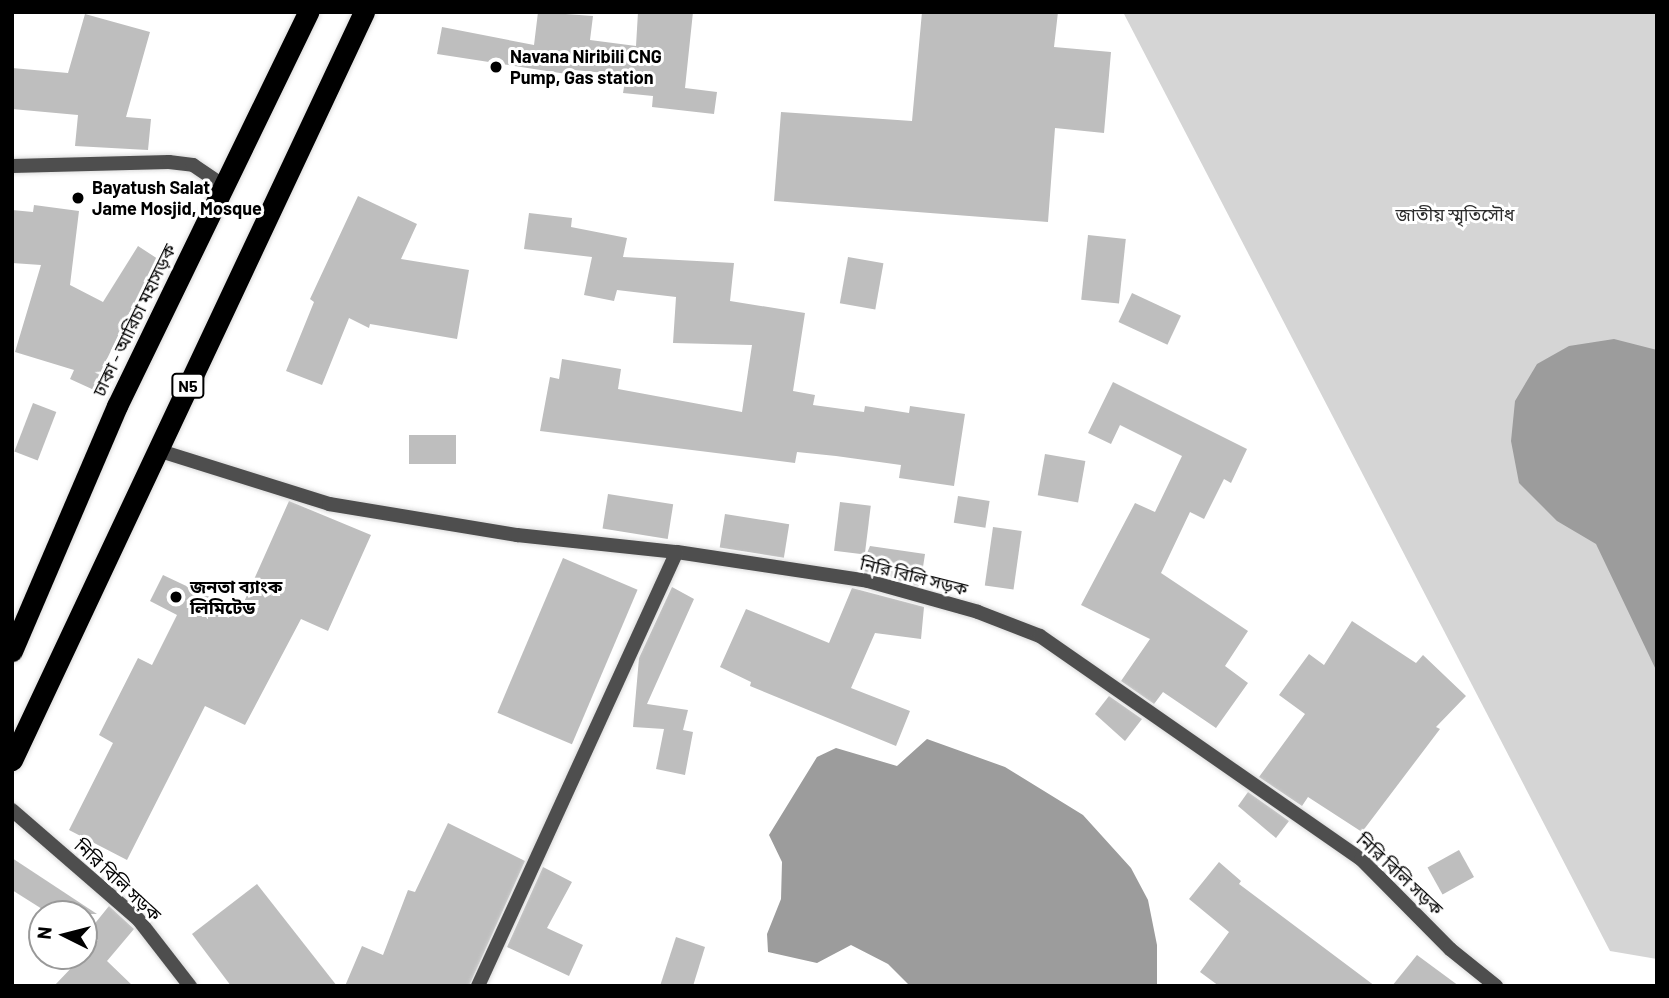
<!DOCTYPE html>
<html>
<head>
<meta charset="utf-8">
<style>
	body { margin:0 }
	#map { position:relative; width:1669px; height:998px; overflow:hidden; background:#fff; font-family:Barlow,"Noto Sans Bengali",sans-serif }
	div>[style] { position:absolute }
	.green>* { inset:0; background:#d5d5d5 }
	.water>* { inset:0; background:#9c9c9c }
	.building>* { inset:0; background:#bebebe; transform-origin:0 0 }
	.roads { filter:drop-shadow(0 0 2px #dbdbdb) drop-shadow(0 0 2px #dbdbdb) }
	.street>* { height:14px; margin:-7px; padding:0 7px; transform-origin:7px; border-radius:7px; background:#4e4e4e }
	.highway>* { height:21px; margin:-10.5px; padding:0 10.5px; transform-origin:10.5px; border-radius:10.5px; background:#000 }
	.dots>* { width:19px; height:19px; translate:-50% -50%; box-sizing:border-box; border:4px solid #fff; border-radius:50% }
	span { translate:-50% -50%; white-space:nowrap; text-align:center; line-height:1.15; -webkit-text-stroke:6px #fff; paint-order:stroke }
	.shield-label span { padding:2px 5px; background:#fff; border:2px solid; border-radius:5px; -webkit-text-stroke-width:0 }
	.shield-label { font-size:16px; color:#000; font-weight:700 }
	.poi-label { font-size:18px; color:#000; font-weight:700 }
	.left { translate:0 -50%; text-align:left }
	.park-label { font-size:18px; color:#2c2c2c }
	.street-label { font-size:18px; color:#000 }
	.frame { position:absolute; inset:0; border:14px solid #000; pointer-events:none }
	.north { position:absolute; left:28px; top:900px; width:70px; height:70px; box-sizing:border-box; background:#fff; border:2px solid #999; border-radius:50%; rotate:276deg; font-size:19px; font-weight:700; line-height:28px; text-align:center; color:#000 }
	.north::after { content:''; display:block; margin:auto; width:24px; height:32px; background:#000; clip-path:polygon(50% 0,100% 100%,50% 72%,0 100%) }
</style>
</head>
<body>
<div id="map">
	<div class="green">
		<i style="clip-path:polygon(1123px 12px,1657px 12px,1657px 959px,1610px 951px)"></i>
	</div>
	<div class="water">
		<i style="clip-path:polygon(1614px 339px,1657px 350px,1657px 672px,1596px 544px,1557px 521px,1519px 483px,1511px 441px,1515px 401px,1537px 364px,1569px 346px)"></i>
		<i style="clip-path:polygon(927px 739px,1005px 767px,1083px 815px,1131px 868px,1148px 900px,1157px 945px,1157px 986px,910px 986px,888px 964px,851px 945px,817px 963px,768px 952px,767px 934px,781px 899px,782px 862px,769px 835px,817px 757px,836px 748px,897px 766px)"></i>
	</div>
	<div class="building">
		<i style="clip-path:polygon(538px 12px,593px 16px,590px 40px,636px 46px,638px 12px,693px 12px,685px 88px,717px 92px,714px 114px,652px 107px,653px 96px,623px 93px,626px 75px,574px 70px,573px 75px,437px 54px,442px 27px,534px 45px)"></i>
		<i style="clip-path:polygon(922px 12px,1058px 12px,1054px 47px,1111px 52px,1104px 133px,1055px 128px,1048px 222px,774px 201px,781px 112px,912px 121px)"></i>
		<i style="clip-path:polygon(85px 14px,150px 32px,126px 117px,151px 119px,148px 150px,75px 146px,78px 115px,12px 109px,12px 68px,68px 73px)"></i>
		<i style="clip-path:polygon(358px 196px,417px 224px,401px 259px,469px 270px,457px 339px,370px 324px,369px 328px,349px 318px,322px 385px,286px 371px,314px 302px,310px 299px)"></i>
		<i style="clip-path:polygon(34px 205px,79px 211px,70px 285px,103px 302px,138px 246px,161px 261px,128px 315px,106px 361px,117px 366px,105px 395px,70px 379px,74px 370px,15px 352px,41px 265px,12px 263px,12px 210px,33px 212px)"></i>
		<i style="clip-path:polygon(529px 213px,572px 218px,571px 227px,627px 238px,623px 257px,734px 263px,730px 301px,805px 313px,793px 391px,815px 395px,813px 405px,864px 412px,865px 406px,909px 413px,910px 406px,965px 414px,954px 486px,899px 478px,901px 465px,836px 456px,797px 452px,795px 463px,540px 431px,550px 377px,559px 379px,562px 359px,621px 369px,618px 389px,742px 412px,752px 345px,673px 343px,676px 297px,617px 290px,614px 301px,584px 295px,592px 257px,524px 249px)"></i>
		<i style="left:1088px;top:235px;width:38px;height:65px;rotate:6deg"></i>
		<i style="left:848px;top:257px;width:36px;height:47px;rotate:10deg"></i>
		<i style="left:1132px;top:293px;width:54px;height:32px;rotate:25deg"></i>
		<i style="clip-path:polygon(1113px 382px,1247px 449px,1231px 483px,1224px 479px,1204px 519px,1190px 512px,1161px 573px,1248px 631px,1225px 666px,1248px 683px,1216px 728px,1163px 692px,1154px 704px,1121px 681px,1150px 639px,1081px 605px,1135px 503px,1155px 512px,1182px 456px,1120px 425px,1111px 444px,1088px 433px)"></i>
		<i style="left:33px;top:403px;width:25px;height:52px;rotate:21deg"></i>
		<i style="left:409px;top:435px;width:47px;height:29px"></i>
		<i style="left:1045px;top:454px;width:41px;height:42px;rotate:10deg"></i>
		<i style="left:608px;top:494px;width:66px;height:35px;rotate:9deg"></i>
		<i style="left:958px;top:496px;width:32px;height:27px;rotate:9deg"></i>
		<i style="clip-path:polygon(289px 501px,371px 535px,328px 631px,301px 619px,245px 725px,205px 706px,127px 860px,69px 830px,113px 743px,99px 735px,138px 658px,152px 665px,177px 615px,150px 601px,163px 575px,235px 609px,239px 600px,244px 602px)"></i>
		<i style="left:840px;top:502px;width:31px;height:49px;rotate:7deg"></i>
		<i style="left:725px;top:514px;width:65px;height:34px;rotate:9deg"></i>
		<i style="left:993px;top:527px;width:29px;height:59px;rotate:8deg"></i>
		<i style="clip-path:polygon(870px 546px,925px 554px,920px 586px,860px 570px)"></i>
		<i style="left:563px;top:558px;width:81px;height:168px;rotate:23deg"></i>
		<i style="clip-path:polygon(672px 587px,694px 599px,647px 704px,688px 710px,683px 730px,693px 732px,685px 775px,656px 769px,664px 729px,633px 727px,639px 658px)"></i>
		<i style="clip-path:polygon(852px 588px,924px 607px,921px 639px,875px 633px,851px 688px,910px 711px,896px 746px,750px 686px,751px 682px,720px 667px,746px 609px,829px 643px)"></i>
		<i style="clip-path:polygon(1352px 621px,1416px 663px,1423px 655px,1466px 696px,1436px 727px,1440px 729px,1362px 832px,1308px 797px,1302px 806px,1259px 777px,1305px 714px,1279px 695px,1309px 654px,1324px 665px)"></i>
		<i style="clip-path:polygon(1109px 696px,1142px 719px,1125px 741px,1095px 714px)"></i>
		<i style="clip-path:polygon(1248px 792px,1289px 821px,1276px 838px,1238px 806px)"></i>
		<i style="clip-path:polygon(448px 823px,525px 861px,469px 986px,345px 986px,362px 946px,383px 955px,408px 890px,415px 892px)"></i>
		<i style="left:1459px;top:850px;width:31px;height:36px;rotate:61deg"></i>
		<i style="clip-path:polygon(12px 858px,97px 914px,50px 914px,12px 890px)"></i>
		<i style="clip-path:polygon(1219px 862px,1241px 881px,1239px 884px,1375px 986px,1219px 986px,1200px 972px,1229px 932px,1189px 899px)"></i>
		<i style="clip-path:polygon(543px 867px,572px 882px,547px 928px,583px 945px,569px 976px,507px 947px)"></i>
		<i style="clip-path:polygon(257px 884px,337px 986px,231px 986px,192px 934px)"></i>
		<i style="clip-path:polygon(109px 906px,134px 929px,107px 961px,133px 986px,54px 986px,98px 940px,88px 932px)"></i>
		<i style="clip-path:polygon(676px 937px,705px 947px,693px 986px,660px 986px)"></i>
		<i style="clip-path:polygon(1417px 955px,1459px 986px,1392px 986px)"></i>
	</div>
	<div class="roads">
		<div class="street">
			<i style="left:12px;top:166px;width:157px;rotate:-1.5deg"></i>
			<i style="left:169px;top:162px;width:24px;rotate:7deg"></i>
			<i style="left:193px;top:165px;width:37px;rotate:34deg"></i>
			<i style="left:157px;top:450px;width:180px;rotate:17.4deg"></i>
			<i style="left:329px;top:504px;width:191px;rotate:9.4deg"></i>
			<i style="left:517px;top:535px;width:161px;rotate:6.1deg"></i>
			<i style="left:677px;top:552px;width:193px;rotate:8.6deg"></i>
			<i style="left:868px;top:581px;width:114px;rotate:15.7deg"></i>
			<i style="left:978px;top:612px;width:66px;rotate:21.2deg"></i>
			<i style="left:1040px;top:636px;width:391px;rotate:34.8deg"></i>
			<i style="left:1361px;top:859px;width:127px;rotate:45.3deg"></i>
			<i style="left:1450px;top:949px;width:59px;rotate:38.8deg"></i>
			<i style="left:12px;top:810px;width:167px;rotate:40.9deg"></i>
			<i style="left:138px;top:919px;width:85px;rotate:52.2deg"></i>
			<i style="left:478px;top:986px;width:477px;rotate:-65.4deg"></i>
		</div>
		<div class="highway">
			<i style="left:12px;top:651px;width:267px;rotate:-66.8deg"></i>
			<i style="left:117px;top:406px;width:438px;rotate:-64.1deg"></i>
			<i style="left:12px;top:760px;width:827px;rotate:-64.8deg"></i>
		</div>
	</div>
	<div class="dots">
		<i style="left:496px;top:67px;background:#000"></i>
		<i style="left:78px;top:198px;background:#000"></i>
		<i style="left:176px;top:597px;background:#000"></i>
	</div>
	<div class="shield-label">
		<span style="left:188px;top:386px">N5</span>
	</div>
	<div class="poi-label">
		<span class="left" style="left:510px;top:67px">Navana Niribili CNG<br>Pump, Gas station</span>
		<span class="left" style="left:92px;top:198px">Bayatush Salat<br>Jame Mosjid, Mosque</span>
		<span class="left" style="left:190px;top:597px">জনতা ব্যাংক<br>লিমিটেড</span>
	</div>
	<div class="park-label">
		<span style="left:1455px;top:214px">জাতীয় স্মৃতিসৌধ</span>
	</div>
	<div class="street-label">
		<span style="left:134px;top:320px;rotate:-64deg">ঢাকা - আরিচা মহাসড়ক</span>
		<span style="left:914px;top:576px;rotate:14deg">নিরি বিলি সড়ক</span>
		<span style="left:1400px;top:874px;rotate:43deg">নিরি বিলি সড়ক</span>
		<span style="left:118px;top:880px;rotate:43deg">নিরি বিলি সড়ক</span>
	</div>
	<div class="frame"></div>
	<div class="north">N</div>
</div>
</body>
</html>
